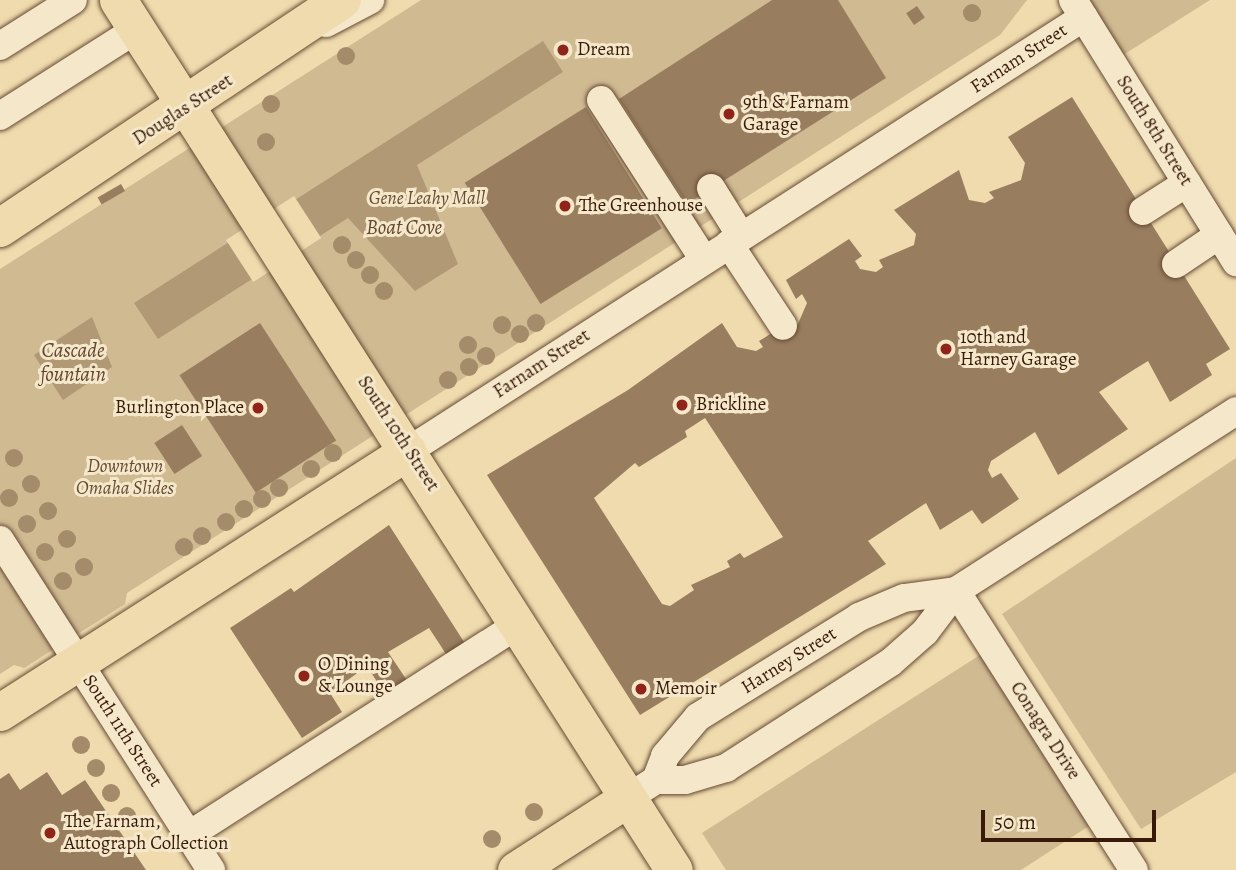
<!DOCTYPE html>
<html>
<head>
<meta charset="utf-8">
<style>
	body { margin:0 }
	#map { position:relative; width:1236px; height:870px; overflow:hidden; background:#efdbae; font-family:Alegreya,serif }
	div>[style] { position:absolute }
	.green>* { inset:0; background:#d0ba92 }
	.water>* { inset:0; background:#b19976 }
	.pier>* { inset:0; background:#efdbae; transform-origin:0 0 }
	.building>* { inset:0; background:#987e5f; transform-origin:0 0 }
	.roads { filter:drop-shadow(0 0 2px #664a33) drop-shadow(0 0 2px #664a33) }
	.minor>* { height:28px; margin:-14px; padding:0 14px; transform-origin:14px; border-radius:14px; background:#f5e8ca }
	.major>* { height:37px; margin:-18.5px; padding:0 18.5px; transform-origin:18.5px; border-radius:18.5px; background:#efdbae }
	.highway>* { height:38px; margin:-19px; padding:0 19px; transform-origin:19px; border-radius:19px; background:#efdbae }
	.trees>* { width:18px; height:18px; margin:-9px; border-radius:50%; background:#a48b6a }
	.dots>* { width:19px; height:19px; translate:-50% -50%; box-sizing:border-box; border:4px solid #f5e8ca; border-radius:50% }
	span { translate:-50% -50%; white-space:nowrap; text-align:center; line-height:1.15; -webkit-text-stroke:6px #f5e8ca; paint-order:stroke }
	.poi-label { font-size:19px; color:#391a0a }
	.left { translate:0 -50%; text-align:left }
	.right { translate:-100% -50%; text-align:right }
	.street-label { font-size:19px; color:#391a0a }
	.park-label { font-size:19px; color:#664a33; font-style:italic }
	.water-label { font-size:21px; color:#634630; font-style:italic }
	.scale { position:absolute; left:981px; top:810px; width:175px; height:32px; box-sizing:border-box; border:4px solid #391a0a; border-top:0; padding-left:9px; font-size:21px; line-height:24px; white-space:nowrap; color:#391a0a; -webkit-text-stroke:5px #f5e8ca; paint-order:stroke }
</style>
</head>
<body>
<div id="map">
	<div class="green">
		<i style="clip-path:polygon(421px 0,1027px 0,1000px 35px,127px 593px,125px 604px,24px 668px,14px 665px,0 674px,0 269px)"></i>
		<i style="clip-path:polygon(1085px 0,1210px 0,1120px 57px)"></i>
		<i style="clip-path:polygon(1236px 458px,1236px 772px,1141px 829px,1002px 614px)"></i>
		<i style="clip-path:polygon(983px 653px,1089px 826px,1021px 870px,726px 870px,702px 833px)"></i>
	</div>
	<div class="water">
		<i style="clip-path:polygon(543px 41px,563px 72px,417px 165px,458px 264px,415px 291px,348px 218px,158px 339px,134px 303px)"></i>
		<i style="clip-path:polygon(92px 317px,112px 367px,63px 400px,34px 355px)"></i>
	</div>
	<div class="pier">
		<i style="left:294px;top:196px;width:50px;height:81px;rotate:57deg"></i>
	</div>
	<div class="building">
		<i style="clip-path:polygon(772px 0,838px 0,886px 78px,687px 204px,619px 99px)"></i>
		<i style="left:917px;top:6px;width:14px;height:13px;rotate:56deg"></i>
		<i style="clip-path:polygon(evenodd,1072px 97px,1230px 349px,1206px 364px,1212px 375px,1170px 402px,1148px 361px,1135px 369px,1099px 392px,1128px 429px,1058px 475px,1035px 432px,991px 461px,988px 470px,992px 478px,1001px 473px,1019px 499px,982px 524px,972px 510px,940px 530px,926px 503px,868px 541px,886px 564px,640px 715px,487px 475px,628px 390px,722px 323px,737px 347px,756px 351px,763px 347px,759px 341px,783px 326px,797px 326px,807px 303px,802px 294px,796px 299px,786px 280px,849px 239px,862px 256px,855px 261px,860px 269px,876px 272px,883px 267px,879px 260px,914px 245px,916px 234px,894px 210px,959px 170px,969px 200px,985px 203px,994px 198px,989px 192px,1021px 180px,1025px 163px,1008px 137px,1072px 97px,705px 418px,783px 537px,744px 558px,740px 553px,727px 561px,730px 567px,691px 585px,694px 590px,670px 606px,662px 604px,594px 498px,635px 463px,639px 467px,687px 437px,685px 431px,705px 418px)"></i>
		<i style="left:586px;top:107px;width:143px;height:143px;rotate:58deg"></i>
		<i style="left:121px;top:184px;width:8px;height:27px;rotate:60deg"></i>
		<i style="left:260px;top:323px;width:140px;height:96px;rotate:57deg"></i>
		<i style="left:182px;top:425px;width:37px;height:33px;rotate:57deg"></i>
		<i style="clip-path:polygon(389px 525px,466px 645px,448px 657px,429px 628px,388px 652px,408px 682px,386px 696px,367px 666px,330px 693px,342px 712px,302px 738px,230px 628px,291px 588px,294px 592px)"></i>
		<i style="clip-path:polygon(47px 772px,62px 795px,85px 780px,146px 870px,0 870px,0 779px,9px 773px,20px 790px)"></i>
	</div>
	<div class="roads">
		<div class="minor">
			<i style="left:1073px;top:0;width:309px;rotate:58.1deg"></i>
			<i style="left:326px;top:23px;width:50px;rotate:-27.6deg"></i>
			<i style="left:0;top:46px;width:86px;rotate:-32.2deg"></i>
			<i style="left:601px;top:100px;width:190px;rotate:57.2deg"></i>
			<i style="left:0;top:116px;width:162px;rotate:-32.4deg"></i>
			<i style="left:711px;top:188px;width:57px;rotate:58deg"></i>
			<i style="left:1143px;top:211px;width:52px;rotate:-32.5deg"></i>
			<i style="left:729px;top:244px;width:98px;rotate:56.6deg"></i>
			<i style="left:1176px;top:264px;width:52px;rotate:-34deg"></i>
			<i style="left:408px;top:451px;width:803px;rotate:-32.7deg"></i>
			<i style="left:0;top:540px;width:392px;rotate:57.4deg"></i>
			<i style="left:956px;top:591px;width:331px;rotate:57.5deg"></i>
			<i style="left:656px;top:780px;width:26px;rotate:-69deg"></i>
			<i style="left:665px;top:756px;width:51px;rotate:-49.8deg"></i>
			<i style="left:698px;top:717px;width:190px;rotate:-31.8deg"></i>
			<i style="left:859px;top:617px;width:49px;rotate:-22.9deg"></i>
			<i style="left:904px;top:598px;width:52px;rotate:-7.7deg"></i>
			<i style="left:628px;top:798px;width:33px;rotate:-33deg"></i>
			<i style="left:656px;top:780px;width:29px"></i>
			<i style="left:685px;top:780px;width:43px;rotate:-16.3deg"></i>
			<i style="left:726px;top:768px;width:196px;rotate:-32.7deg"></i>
			<i style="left:891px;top:662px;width:45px;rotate:-41.4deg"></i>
			<i style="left:925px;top:632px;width:51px;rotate:-52.9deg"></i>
			<i style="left:956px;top:591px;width:333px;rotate:-32.7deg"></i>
			<i style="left:189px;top:835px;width:392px;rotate:-32.6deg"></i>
		</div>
		<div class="major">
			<i style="left:118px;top:0;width:1032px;rotate:57.42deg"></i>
			<i style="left:0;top:712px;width:484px;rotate:-32.6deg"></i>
			<i style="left:516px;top:870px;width:133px;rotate:-32.7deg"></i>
		</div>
		<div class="highway">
			<i style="left:0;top:228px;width:411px;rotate:-33.7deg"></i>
		</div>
	</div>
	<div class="trees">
		<i style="left:972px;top:13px"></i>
		<i style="left:346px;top:56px"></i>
		<i style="left:271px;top:104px"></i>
		<i style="left:266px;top:142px"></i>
		<i style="left:342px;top:245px"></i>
		<i style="left:356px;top:260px"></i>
		<i style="left:370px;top:275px"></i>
		<i style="left:384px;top:291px"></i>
		<i style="left:536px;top:323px"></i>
		<i style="left:502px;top:325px"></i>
		<i style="left:520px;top:334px"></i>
		<i style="left:468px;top:345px"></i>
		<i style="left:486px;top:356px"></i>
		<i style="left:469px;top:367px"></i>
		<i style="left:448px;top:380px"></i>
		<i style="left:333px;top:453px"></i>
		<i style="left:14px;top:458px"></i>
		<i style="left:311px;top:469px"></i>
		<i style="left:31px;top:484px"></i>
		<i style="left:279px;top:488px"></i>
		<i style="left:9px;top:498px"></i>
		<i style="left:262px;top:499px"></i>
		<i style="left:244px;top:509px"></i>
		<i style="left:48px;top:511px"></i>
		<i style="left:226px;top:522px"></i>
		<i style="left:27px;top:524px"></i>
		<i style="left:202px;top:536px"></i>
		<i style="left:67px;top:539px"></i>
		<i style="left:184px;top:547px"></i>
		<i style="left:45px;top:552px"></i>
		<i style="left:84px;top:567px"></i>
		<i style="left:63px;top:581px"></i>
		<i style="left:81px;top:745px"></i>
		<i style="left:96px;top:768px"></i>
		<i style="left:111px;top:793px"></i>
		<i style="left:534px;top:812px"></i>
		<i style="left:127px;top:816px"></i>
		<i style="left:492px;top:839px"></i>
	</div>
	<div class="dots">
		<i style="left:563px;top:50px;background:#8f2418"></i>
		<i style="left:729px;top:114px;background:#8f2418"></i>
		<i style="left:565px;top:206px;background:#8f2418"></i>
		<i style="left:946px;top:349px;background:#8f2418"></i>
		<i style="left:682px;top:405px;background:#8f2418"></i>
		<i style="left:258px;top:408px;background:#8f2418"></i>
		<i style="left:304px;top:676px;background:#8f2418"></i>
		<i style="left:641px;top:689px;background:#8f2418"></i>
		<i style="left:50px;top:833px;background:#8f2418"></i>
	</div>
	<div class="poi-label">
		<span class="left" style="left:577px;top:50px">Dream</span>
		<span class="left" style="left:743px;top:114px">9th &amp; Farnam<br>Garage</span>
		<span class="left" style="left:579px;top:206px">The Greenhouse</span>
		<span class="left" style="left:960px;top:349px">10th and<br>Harney Garage</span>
		<span class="left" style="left:696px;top:405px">Brickline</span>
		<span class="right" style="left:244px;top:408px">Burlington Place</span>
		<span class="left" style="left:318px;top:676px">O Dining<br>&amp; Lounge</span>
		<span class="left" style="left:655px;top:689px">Memoir</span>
		<span class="left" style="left:64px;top:833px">The Farnam,<br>Autograph Collection</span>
	</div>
	<div class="street-label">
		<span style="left:1019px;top:59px;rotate:-33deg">Farnam Street</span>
		<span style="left:183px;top:110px;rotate:-33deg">Douglas Street</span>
		<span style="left:1154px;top:131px;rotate:58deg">South 8th Street</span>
		<span style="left:542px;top:364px;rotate:-33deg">Farnam Street</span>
		<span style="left:398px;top:434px;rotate:57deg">South 10th Street</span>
		<span style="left:789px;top:661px;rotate:-32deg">Harney Street</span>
		<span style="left:122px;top:731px;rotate:57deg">South 11th Street</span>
		<span style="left:1045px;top:731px;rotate:57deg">Conagra Drive</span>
	</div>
	<div class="park-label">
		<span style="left:427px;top:199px">Gene Leahy Mall</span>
		<span style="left:125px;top:478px">Downtown<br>Omaha Slides</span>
	</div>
	<div class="water-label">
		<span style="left:404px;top:227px">Boat Cove</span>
		<span style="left:73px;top:362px">Cascade<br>fountain</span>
	</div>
	<div class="scale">50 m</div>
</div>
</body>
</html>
